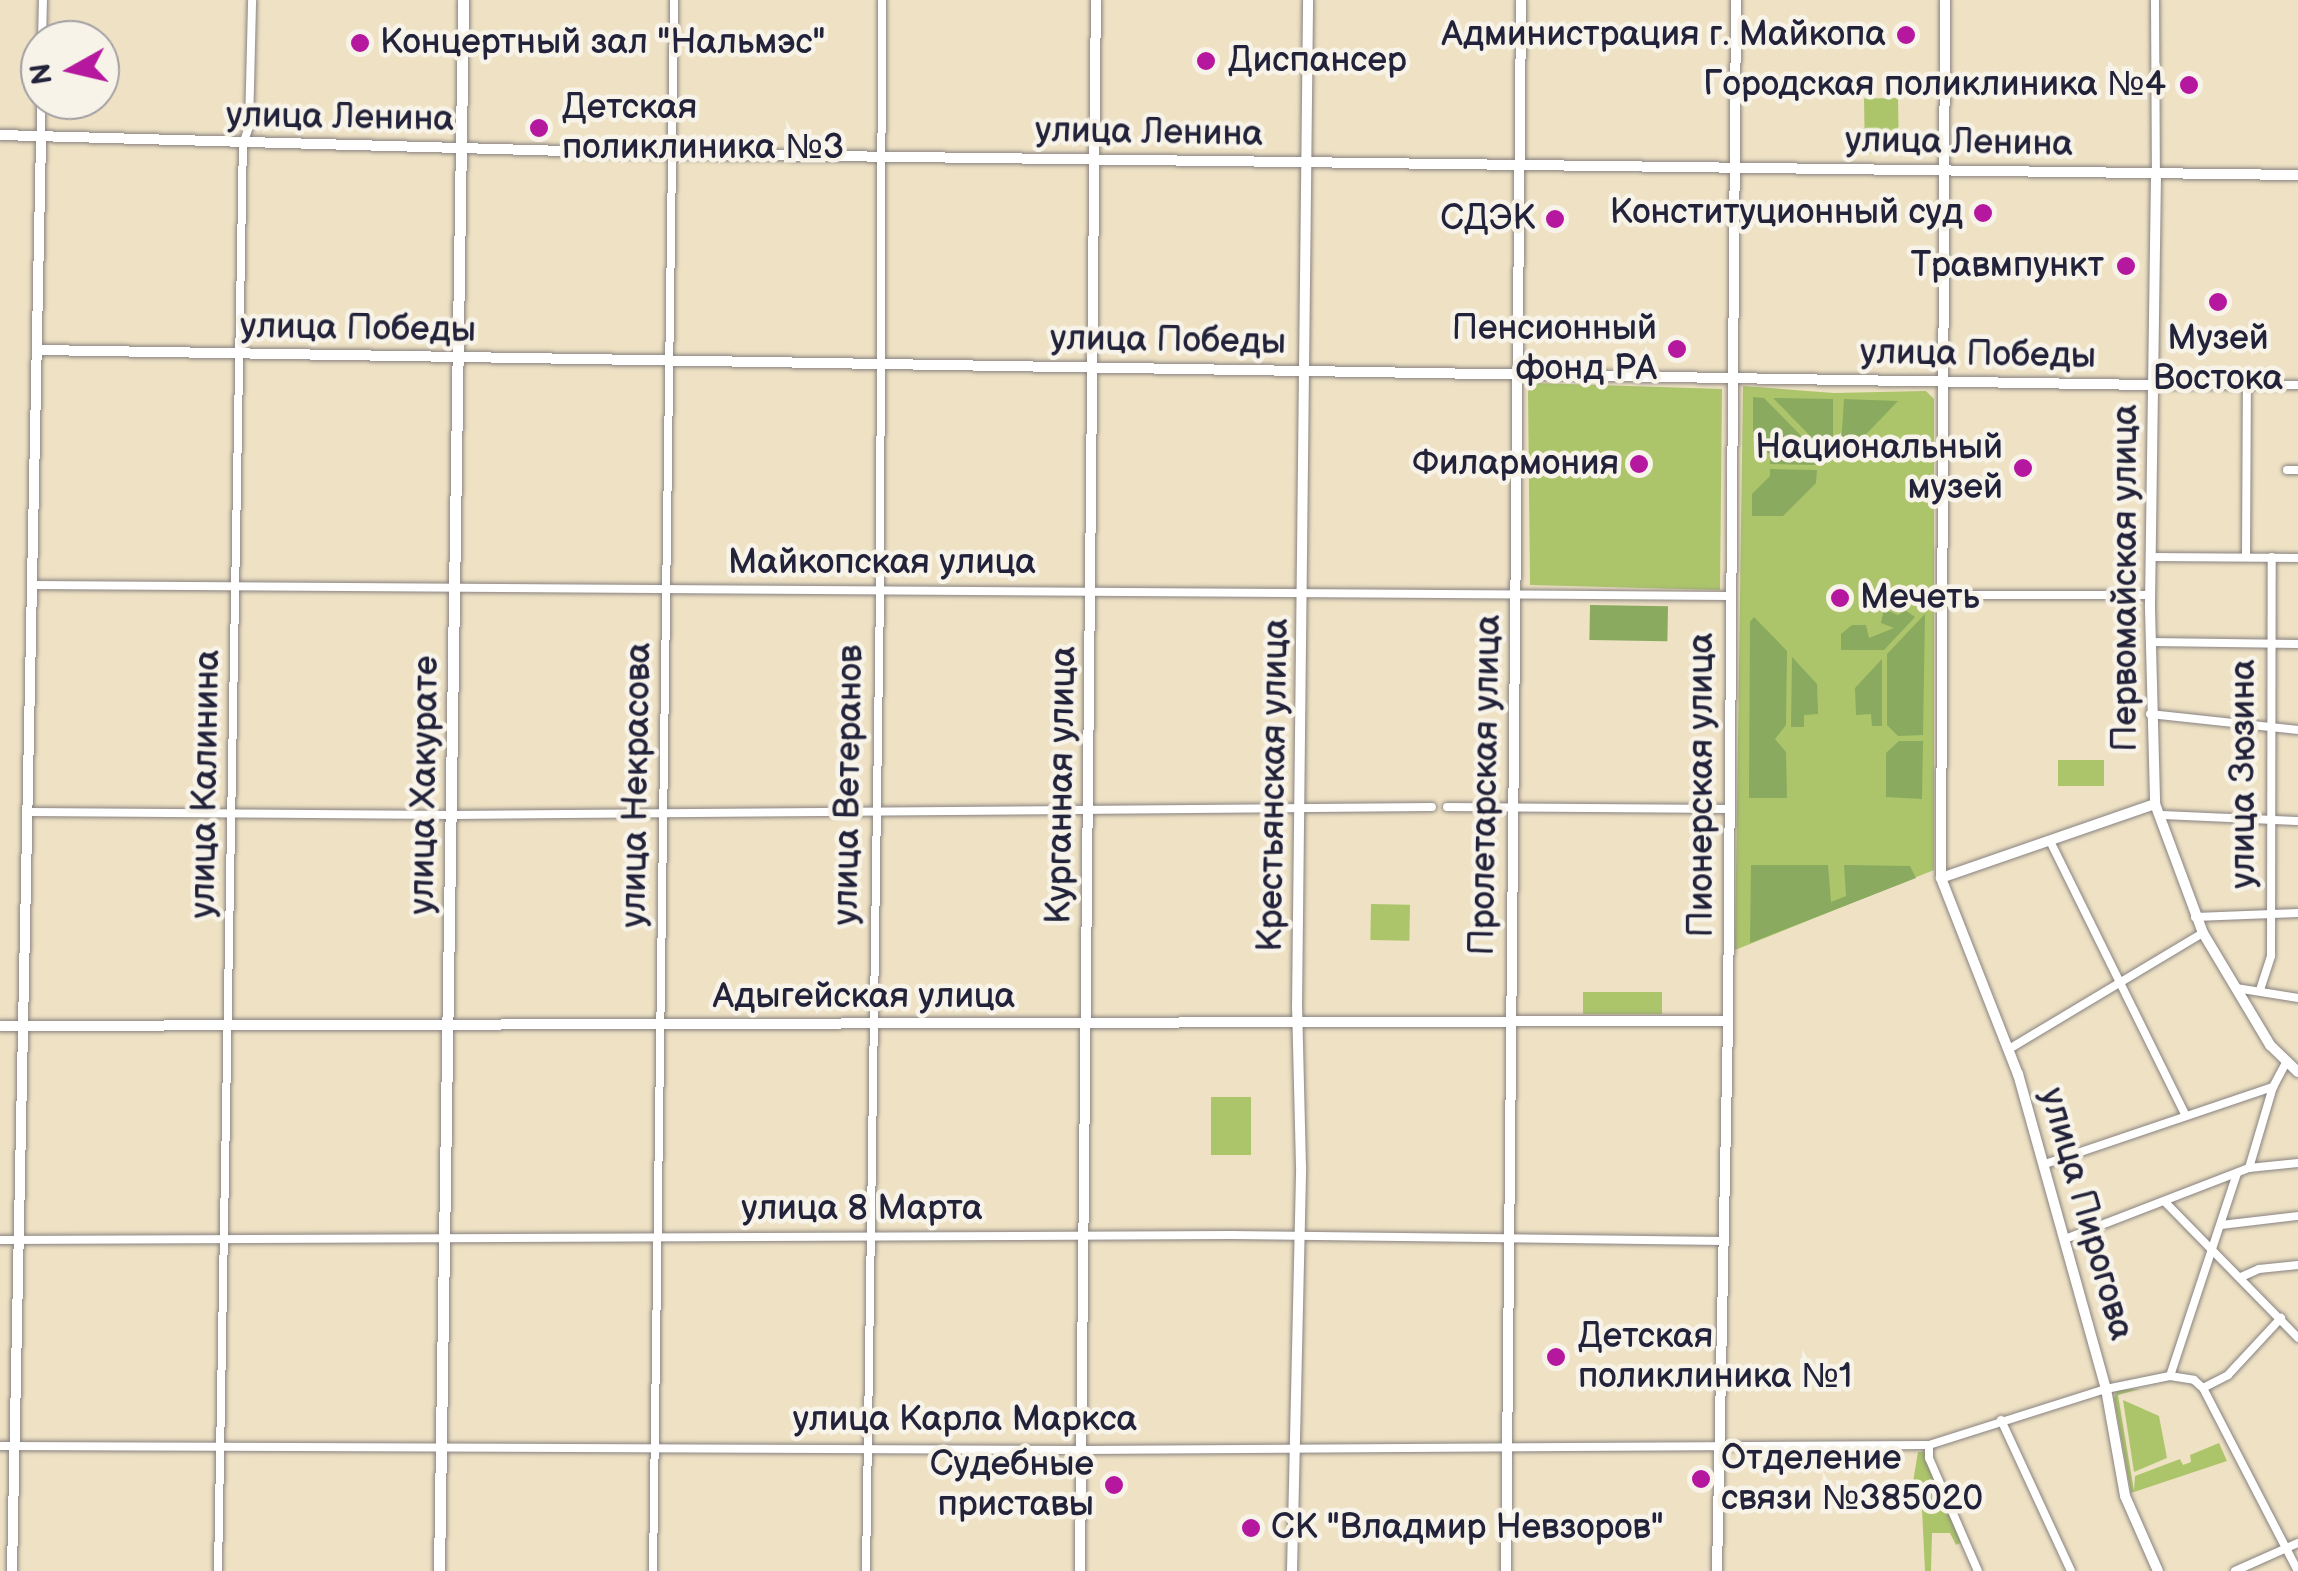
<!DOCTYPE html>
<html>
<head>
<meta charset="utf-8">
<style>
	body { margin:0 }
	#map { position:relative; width:2298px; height:1571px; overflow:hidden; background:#efe2c4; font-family:"Balsamiq Sans",sans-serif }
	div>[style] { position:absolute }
	.green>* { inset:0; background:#acc56b; transform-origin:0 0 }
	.forest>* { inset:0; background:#89aa5f; transform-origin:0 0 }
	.roads { filter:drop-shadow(0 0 2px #888280) drop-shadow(0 0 2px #888280) }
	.street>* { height:8px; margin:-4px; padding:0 4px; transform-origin:4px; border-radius:4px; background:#fff }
	.secondary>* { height:10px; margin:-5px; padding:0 5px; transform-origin:5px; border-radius:5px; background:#fff }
	.primary>* { height:11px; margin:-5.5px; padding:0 5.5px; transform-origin:5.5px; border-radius:5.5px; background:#fff }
	.dots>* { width:28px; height:28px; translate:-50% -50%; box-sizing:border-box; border:5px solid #f7f3e8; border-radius:50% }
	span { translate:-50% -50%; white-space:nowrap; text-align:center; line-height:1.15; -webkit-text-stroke:9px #f7f3e8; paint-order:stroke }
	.poi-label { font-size:35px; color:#22223b }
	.right { translate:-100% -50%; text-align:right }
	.left { translate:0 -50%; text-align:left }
	.street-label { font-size:35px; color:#22223b }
	.north { position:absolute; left:20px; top:20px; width:100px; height:100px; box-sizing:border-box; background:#f7f3e8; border:2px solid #a29fa3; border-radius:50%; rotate:262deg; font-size:28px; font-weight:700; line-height:40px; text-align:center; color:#22223b }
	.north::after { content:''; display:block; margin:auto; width:35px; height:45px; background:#b5179e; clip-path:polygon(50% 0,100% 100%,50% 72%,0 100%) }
</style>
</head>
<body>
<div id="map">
	<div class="green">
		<i style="left:1898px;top:98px;width:55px;height:34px;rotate:89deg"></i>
		<i style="clip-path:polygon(1536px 383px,1722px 389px,1720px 590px,1530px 585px,1528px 391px)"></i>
		<i style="clip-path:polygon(1743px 386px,1834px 393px,1926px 391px,1934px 399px,1934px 870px,1735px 950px)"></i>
		<i style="left:2058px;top:760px;width:46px;height:26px"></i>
		<i style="left:1371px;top:904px;width:39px;height:36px;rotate:1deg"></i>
		<i style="left:1583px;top:992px;width:79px;height:22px"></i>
		<i style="left:1211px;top:1097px;width:40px;height:58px"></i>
		<i style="clip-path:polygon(2140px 1389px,2118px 1395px,2134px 1491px,2135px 1476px,2180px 1459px,2183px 1465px,2191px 1462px,2190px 1455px,2219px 1443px,2227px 1461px,2131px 1493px,2114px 1398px,2117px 1390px)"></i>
		<i style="clip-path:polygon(2123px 1400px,2159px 1416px,2167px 1458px,2134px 1472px)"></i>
		<i style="clip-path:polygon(1918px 1452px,1924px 1452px,1962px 1542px,1956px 1545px,1950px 1533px,1932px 1533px,1931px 1571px,1925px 1571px,1921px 1489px,1912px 1488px)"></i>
	</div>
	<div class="forest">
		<i style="clip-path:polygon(1753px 397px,1764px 398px,1820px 455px,1816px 465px,1770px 464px,1770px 455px,1753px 437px)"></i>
		<i style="clip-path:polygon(1773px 398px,1833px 399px,1833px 446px,1824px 450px)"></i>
		<i style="clip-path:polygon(1844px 399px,1898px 401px,1850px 451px,1841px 446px)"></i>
		<i style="clip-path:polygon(1770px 469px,1817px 470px,1816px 483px,1783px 516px,1752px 516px,1752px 494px,1770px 476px)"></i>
		<i style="left:1590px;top:605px;width:78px;height:35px;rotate:1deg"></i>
		<i style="clip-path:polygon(1884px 609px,1898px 615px,1905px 610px,1915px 617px,1884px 650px,1841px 650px,1841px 634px,1852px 625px,1866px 625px,1869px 638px,1894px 628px,1881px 623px)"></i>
		<i style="clip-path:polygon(1925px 614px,1923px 735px,1898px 736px,1887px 725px,1887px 654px)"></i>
		<i style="clip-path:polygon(1754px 617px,1787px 651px,1786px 725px,1775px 739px,1786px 752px,1787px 798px,1749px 798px,1750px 622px)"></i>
		<i style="clip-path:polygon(1792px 657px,1817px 684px,1818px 714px,1804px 715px,1804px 727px,1791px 727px)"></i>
		<i style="clip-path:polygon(1882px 659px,1882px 726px,1872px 726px,1871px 714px,1856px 715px,1855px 688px)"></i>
		<i style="clip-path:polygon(1899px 741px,1923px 741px,1922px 799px,1886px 797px,1886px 753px)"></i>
		<i style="clip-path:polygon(1751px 865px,1828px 865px,1831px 902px,1846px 896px,1844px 865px,1910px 866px,1916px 878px,1750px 943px)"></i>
	</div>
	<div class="roads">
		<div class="street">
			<i style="left:2155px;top:0;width:174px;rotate:89.7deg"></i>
			<i style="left:42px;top:40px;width:40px;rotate:-88.6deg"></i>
			<i style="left:41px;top:137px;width:37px;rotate:-90deg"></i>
			<i style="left:2154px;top:385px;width:144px"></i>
			<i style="left:2287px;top:470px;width:11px"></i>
			<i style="left:2246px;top:556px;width:170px;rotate:-89.7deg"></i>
			<i style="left:2153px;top:557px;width:145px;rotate:0.4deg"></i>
			<i style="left:33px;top:585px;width:1698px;rotate:0.37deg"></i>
			<i style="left:1942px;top:595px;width:209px"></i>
			<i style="left:2151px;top:642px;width:147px;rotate:0.8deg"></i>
			<i style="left:2150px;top:714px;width:149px;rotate:6.2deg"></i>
			<i style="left:1447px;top:807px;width:281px;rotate:0.4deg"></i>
			<i style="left:29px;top:812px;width:424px;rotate:0.4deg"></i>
			<i style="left:453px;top:815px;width:979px;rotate:-0.47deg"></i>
			<i style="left:2161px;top:815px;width:137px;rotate:2.5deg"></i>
			<i style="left:2051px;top:843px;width:302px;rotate:63.7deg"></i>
			<i style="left:2195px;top:917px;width:103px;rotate:-2.2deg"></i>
			<i style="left:2236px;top:988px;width:63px;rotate:9.2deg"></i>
			<i style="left:2260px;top:990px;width:36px;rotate:-72deg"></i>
			<i style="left:2271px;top:956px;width:399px;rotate:-89.9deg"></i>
			<i style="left:2009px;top:1049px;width:226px;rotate:-30.9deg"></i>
			<i style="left:2045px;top:1164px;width:241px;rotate:-18.7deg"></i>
			<i style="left:2273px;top:1087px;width:26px;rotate:-62deg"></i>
			<i style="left:2249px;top:1168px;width:84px;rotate:-73.5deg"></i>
			<i style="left:2166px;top:1203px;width:189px;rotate:45.6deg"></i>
			<i style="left:2221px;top:1225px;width:78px;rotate:-6.7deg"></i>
			<i style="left:2065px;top:1239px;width:197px;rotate:-21.1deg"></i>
			<i style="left:2249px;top:1168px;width:49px;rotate:-5.8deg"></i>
			<i style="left:0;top:1240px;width:1231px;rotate:-0.23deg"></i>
			<i style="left:1231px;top:1235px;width:493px;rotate:0.7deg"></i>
			<i style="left:2241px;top:1277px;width:20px;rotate:-24deg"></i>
			<i style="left:2259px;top:1269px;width:39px;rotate:-6deg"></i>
			<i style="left:2170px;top:1376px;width:214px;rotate:-71.7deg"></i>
			<i style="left:2203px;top:1388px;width:28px;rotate:-27deg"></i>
			<i style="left:2228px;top:1375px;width:78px;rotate:-47.1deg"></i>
			<i style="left:2001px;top:1420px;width:166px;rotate:65.1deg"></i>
			<i style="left:1929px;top:1445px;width:13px;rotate:90deg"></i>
			<i style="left:1929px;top:1458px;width:123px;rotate:66.6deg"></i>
			<i style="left:0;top:1446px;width:1082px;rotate:0.21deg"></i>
			<i style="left:1082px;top:1450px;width:847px;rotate:-0.34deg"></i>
			<i style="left:1929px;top:1445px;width:186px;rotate:-17.6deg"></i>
			<i style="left:2106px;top:1389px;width:65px;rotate:-11.5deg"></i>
			<i style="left:2170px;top:1376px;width:24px;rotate:9deg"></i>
			<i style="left:2194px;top:1380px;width:12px;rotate:42deg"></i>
			<i style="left:2203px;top:1388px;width:206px;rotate:62.6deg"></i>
			<i style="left:218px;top:1571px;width:1427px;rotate:-89deg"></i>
			<i style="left:243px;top:144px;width:18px;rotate:-71deg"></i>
			<i style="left:249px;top:127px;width:127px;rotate:-88.6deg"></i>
			<i style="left:653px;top:1571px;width:1571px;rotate:-89.23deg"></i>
			<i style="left:866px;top:1571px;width:979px;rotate:-89.18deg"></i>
			<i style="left:880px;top:592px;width:592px;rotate:-89.81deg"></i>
			<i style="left:2235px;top:1571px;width:69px;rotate:-24deg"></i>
		</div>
		<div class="secondary">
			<i style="left:1945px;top:0;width:878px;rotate:90.26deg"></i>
			<i style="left:1941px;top:878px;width:211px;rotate:68.6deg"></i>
			<i style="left:2018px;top:1074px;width:327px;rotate:74.4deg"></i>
			<i style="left:2106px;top:1389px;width:109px;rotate:79.9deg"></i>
			<i style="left:2125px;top:1496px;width:82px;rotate:66.3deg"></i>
			<i style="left:0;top:135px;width:673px;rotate:1.62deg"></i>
			<i style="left:673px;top:154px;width:1625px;rotate:0.74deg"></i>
			<i style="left:2156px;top:174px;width:434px;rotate:90.8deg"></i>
			<i style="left:2150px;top:608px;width:196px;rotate:88.5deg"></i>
			<i style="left:2155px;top:804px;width:138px;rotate:69.6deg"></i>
			<i style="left:2203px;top:933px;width:131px;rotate:59.1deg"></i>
			<i style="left:2270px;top:1045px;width:39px;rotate:44deg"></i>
			<i style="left:38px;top:350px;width:2116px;rotate:0.95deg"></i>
			<i style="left:1941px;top:878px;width:226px;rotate:-19.1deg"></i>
			<i style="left:0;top:1026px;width:1728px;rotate:-0.17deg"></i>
			<i style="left:12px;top:1571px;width:1434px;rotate:-88.84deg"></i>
			<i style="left:1080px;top:1571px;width:1571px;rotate:-89.42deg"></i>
			<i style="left:1292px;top:1571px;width:404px;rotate:-88.7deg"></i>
			<i style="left:1301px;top:1167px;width:159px;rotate:-91.4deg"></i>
			<i style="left:1297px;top:1008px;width:1008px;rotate:-89.37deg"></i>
			<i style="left:1506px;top:1571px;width:1571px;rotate:-89.45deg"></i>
			<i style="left:1717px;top:1571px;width:550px;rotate:-88.85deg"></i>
			<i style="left:1728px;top:1021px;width:1021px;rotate:-89.55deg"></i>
		</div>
		<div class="primary">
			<i style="left:439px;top:1571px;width:1571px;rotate:-89.12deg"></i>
		</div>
	</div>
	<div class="dots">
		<i style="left:1906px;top:35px;background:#b5179e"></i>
		<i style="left:360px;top:43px;background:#b5179e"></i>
		<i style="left:1206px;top:61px;background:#b5179e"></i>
		<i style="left:2189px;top:85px;background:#b5179e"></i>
		<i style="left:539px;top:128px;background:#b5179e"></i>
		<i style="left:1983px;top:213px;background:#b5179e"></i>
		<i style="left:1555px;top:219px;background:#b5179e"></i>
		<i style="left:2126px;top:266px;background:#b5179e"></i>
		<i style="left:2218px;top:302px;background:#b5179e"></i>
		<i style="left:1677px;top:349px;background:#b5179e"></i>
		<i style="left:1639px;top:464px;background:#b5179e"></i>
		<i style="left:2023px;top:468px;background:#b5179e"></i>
		<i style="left:1840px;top:598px;background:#b5179e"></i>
		<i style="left:1556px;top:1357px;background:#b5179e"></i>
		<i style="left:1701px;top:1479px;background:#b5179e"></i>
		<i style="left:1114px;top:1485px;background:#b5179e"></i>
		<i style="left:1251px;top:1528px;background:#b5179e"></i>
	</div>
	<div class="poi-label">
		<span class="right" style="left:1886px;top:35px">Администрация г. Майкопа</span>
		<span class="left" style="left:380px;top:43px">Концертный зал "Нальмэс"</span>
		<span class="left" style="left:1228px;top:61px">Диспансер</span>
		<span class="right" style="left:2166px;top:85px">Городская поликлиника №4</span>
		<span class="left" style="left:562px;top:128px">Детская<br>поликлиника №3</span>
		<span class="right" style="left:1963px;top:213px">Конституционный суд</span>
		<span class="right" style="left:1535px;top:219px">СДЭК</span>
		<span class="right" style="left:2104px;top:266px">Травмпункт</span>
		<span class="right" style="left:1657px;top:349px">Пенсионный<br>фонд РА</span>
		<span style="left:2218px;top:359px">Музей<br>Востока</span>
		<span class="right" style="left:2003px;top:468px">Национальный<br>музей</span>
		<span class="right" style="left:1619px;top:464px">Филармония</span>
		<span class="left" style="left:1860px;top:598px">Мечеть</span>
		<span class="left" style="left:1578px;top:1357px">Детская<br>поликлиника №1</span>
		<span class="left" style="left:1721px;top:1479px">Отделение<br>связи №385020</span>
		<span class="right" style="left:1094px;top:1485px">Судебные<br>приставы</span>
		<span class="left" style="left:1271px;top:1528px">СК "Владмир Невзоров"</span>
	</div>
	<div class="street-label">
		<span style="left:340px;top:118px;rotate:1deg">улица Ленина</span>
		<span style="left:1149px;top:133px;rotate:1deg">улица Ленина</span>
		<span style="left:1959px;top:143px;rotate:1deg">улица Ленина</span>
		<span style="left:358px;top:329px;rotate:1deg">улица Победы</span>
		<span style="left:1168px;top:341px;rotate:1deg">улица Победы</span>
		<span style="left:1978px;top:355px;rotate:1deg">улица Победы</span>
		<span style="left:882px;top:563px">Майкопская улица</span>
		<span style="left:2126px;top:578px;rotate:-90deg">Первомайская улица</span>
		<span style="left:2244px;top:774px;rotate:-90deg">улица Зюзина</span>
		<span style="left:206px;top:784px;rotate:-89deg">улица Калинина</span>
		<span style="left:425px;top:785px;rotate:-89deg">улица Хакурате</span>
		<span style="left:637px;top:785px;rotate:-89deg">улица Некрасова</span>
		<span style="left:849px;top:785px;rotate:-89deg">улица Ветеранов</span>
		<span style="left:1062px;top:785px;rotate:-89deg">Курганная улица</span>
		<span style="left:1274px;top:785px;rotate:-89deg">Крестьянская улица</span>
		<span style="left:1486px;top:785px;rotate:-89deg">Пролетарская улица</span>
		<span style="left:1702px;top:785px;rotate:-90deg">Пионерская улица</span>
		<span style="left:864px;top:997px">Адыгейская улица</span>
		<span style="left:862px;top:1209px">улица 8 Марта</span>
		<span style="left:2086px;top:1214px;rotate:74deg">улица Пирогова</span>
		<span style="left:965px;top:1420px">улица Карла Маркса</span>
	</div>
	<div class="north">N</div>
</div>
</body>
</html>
